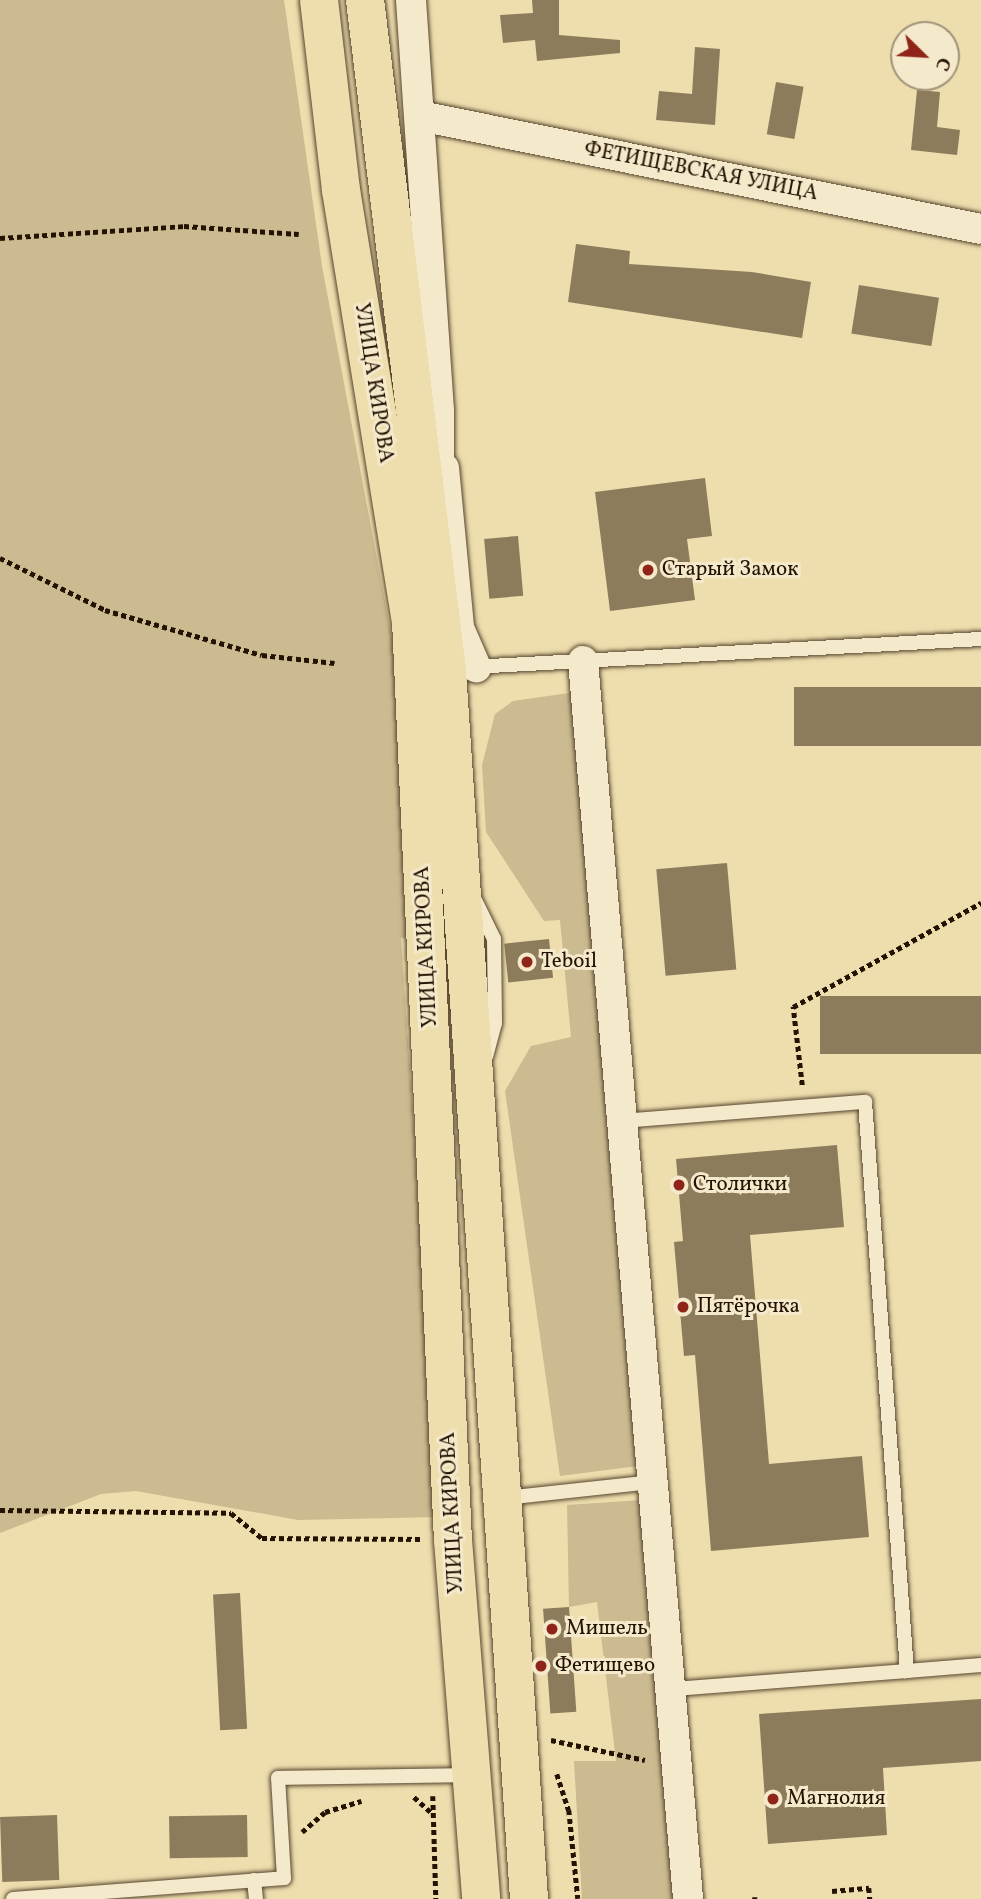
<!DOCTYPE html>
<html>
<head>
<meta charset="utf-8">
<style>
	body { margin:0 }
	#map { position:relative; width:981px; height:1899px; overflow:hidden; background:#eeddad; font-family:Vollkorn,serif }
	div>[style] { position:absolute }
	.green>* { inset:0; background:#ccba90 }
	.building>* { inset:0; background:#8d7c5b; transform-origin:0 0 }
	.path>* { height:4.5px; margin-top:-2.25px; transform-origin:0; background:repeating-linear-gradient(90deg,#241203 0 5px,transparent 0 8.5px) }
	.roads { filter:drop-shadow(0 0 2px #56452e) drop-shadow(0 0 2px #56452e) }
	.service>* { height:14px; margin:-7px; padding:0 7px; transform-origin:7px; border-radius:7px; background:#f4e9ca }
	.minor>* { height:30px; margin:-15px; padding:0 15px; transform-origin:15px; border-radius:15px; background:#f4e9ca }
	.primary>* { height:38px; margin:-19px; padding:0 19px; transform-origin:19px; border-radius:19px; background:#eeddad }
	.dots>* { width:19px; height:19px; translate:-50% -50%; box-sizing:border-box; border:4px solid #f4e9ca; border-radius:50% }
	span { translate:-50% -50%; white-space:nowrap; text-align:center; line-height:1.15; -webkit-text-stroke:6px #f4e9ca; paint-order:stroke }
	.street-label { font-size:21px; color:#241203 }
	.poi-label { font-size:21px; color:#241203 }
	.left { translate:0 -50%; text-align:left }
	.north { position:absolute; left:890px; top:21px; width:70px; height:70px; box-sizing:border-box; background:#f4e9ca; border:2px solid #a1937a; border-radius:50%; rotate:114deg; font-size:19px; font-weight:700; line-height:28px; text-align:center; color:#241203 }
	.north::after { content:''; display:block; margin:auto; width:24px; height:32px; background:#8f2418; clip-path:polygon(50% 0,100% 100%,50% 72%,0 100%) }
</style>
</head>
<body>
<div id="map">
	<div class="green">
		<i style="clip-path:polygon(0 0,284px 0,322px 266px,396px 660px,413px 940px,401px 938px,440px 1517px,298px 1520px,136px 1491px,101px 1494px,0 1533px)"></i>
		<i style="clip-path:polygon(576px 692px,638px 1466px,560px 1476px,505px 1091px,531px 1046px,571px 1037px,560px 920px,544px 921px,486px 832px,482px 765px,495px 714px,513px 701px)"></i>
		<i style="clip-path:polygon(641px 1500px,680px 1899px,582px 1899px,574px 1761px,616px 1761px,597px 1602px,569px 1607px,567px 1505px)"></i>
	</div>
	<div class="building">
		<i style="clip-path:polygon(532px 0,559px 0,559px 35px,620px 40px,620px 53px,537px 61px,535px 40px,503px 43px,500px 15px,533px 13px)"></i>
		<i style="clip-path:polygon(695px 47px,720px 49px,715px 125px,656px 120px,659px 91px,692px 94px)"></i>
		<i style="left:776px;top:82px;width:28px;height:53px;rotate:10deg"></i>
		<i style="clip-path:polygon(917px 90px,940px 92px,937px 127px,960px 130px,957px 155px,911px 150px)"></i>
		<i style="clip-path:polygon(576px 244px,630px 251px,629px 264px,752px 272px,811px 282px,802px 338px,568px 302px)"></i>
		<i style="left:859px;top:285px;width:81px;height:49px;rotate:9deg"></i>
		<i style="clip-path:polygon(705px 478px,712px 536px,687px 539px,695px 600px,610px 611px,595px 492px)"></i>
		<i style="left:518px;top:536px;width:60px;height:34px;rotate:85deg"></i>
		<i style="left:981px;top:687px;width:59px;height:187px;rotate:90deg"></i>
		<i style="left:727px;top:863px;width:107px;height:71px;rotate:85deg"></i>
		<i style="left:549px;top:939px;width:39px;height:45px;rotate:84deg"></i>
		<i style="left:981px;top:996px;width:58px;height:161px;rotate:90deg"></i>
		<i style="clip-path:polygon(837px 1145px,844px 1227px,750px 1235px,769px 1464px,862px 1456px,869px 1537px,711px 1551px,695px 1355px,684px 1356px,674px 1242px,683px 1241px,676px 1159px)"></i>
		<i style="left:240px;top:1593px;width:136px;height:27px;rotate:87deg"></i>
		<i style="left:569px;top:1607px;width:105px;height:26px;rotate:86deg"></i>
		<i style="clip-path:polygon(981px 1699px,981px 1761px,883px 1768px,887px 1835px,768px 1844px,759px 1714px)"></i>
		<i style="left:57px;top:1815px;width:65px;height:57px;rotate:88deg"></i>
		<i style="left:247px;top:1815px;width:42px;height:78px;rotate:89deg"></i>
	</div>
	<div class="path">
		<i style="left:0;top:238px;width:184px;rotate:-3.7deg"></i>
		<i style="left:184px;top:226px;width:115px;rotate:4deg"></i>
		<i style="left:0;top:558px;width:117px;rotate:26.3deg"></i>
		<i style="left:105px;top:610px;width:163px;rotate:16deg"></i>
		<i style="left:262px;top:655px;width:73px;rotate:6.3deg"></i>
		<i style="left:802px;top:1085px;width:79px;rotate:-96.6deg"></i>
		<i style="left:793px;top:1007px;width:215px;rotate:-29deg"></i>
		<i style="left:0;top:1510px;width:231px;rotate:0.7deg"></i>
		<i style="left:231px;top:1513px;width:40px;rotate:39deg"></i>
		<i style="left:262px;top:1538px;width:159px;rotate:0.4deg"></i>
		<i style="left:551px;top:1740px;width:96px;rotate:12deg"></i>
		<i style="left:557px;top:1774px;width:38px;rotate:72deg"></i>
		<i style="left:569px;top:1810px;width:89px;rotate:84.2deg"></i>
		<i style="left:433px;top:1796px;width:103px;rotate:88.3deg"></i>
		<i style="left:414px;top:1797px;width:27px;rotate:42deg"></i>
		<i style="left:302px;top:1832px;width:30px;rotate:-41deg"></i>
		<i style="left:325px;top:1812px;width:38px;rotate:-17deg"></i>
		<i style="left:832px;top:1891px;width:37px;rotate:-5deg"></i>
		<i style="left:869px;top:1888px;width:11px;rotate:85deg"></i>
		<i style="left:755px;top:1897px;width:2px;rotate:90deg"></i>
	</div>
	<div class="roads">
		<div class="service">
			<i style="left:472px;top:667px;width:510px;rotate:-3.15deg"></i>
			<i style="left:475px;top:900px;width:43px;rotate:64deg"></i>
			<i style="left:494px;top:939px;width:84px;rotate:89.3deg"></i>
			<i style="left:495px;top:1023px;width:34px;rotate:105deg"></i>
			<i style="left:622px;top:1121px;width:244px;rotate:-4.5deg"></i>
			<i style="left:865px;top:1102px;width:571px;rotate:85.78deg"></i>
			<i style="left:907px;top:1671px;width:237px;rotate:175.6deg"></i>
			<i style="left:505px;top:1498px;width:149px;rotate:-6.2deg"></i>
			<i style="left:907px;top:1671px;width:74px;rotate:-4.6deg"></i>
			<i style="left:254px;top:1880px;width:19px;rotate:84deg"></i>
			<i style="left:13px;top:1899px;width:272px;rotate:-4.4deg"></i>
			<i style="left:284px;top:1878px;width:100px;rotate:-93.4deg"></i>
			<i style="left:278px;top:1778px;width:191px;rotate:-0.9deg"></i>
		</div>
		<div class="minor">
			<i style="left:411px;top:0;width:411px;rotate:86.1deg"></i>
			<i style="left:439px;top:410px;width:79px;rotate:90deg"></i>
			<i style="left:420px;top:116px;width:572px;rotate:11.39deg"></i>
			<i style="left:444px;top:468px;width:161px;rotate:84.6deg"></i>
			<i style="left:459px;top:628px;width:43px;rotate:66.4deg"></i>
			<i style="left:583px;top:661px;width:1242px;rotate:85.15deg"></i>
		</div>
		<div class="primary">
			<i style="left:319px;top:0;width:191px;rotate:83.4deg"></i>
			<i style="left:341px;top:190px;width:436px;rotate:80.8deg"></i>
			<i style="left:411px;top:620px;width:921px;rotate:87.39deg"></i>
			<i style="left:453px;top:1540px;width:360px;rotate:85.5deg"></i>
			<i style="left:365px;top:0;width:676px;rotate:83.03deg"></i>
			<i style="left:447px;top:671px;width:1231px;rotate:86.18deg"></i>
		</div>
	</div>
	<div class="dots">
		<i style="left:648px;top:570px;background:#8f2418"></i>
		<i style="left:527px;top:962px;background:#8f2418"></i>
		<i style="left:679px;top:1185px;background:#8f2418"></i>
		<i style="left:683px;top:1307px;background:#8f2418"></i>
		<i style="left:552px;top:1629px;background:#8f2418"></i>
		<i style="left:541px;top:1666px;background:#8f2418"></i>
		<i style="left:773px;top:1799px;background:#8f2418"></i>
	</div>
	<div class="street-label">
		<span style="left:701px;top:172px;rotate:11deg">ФЕТИЩЕВСКАЯ УЛИЦА</span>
		<span style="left:373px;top:383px;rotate:81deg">УЛИЦА КИРОВА</span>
		<span style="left:427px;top:947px;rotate:-93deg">УЛИЦА КИРОВА</span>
		<span style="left:453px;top:1513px;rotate:-93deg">УЛИЦА КИРОВА</span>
	</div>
	<div class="poi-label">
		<span class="left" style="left:662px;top:570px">Старый Замок</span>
		<span class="left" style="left:541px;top:962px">Teboil</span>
		<span class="left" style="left:693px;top:1185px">Столички</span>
		<span class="left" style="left:697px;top:1307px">Пятёрочка</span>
		<span class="left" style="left:566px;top:1629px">Мишель</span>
		<span class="left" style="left:555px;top:1666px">Фетищево</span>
		<span class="left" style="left:787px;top:1799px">Магнолия</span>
	</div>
	<div class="north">С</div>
</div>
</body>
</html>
